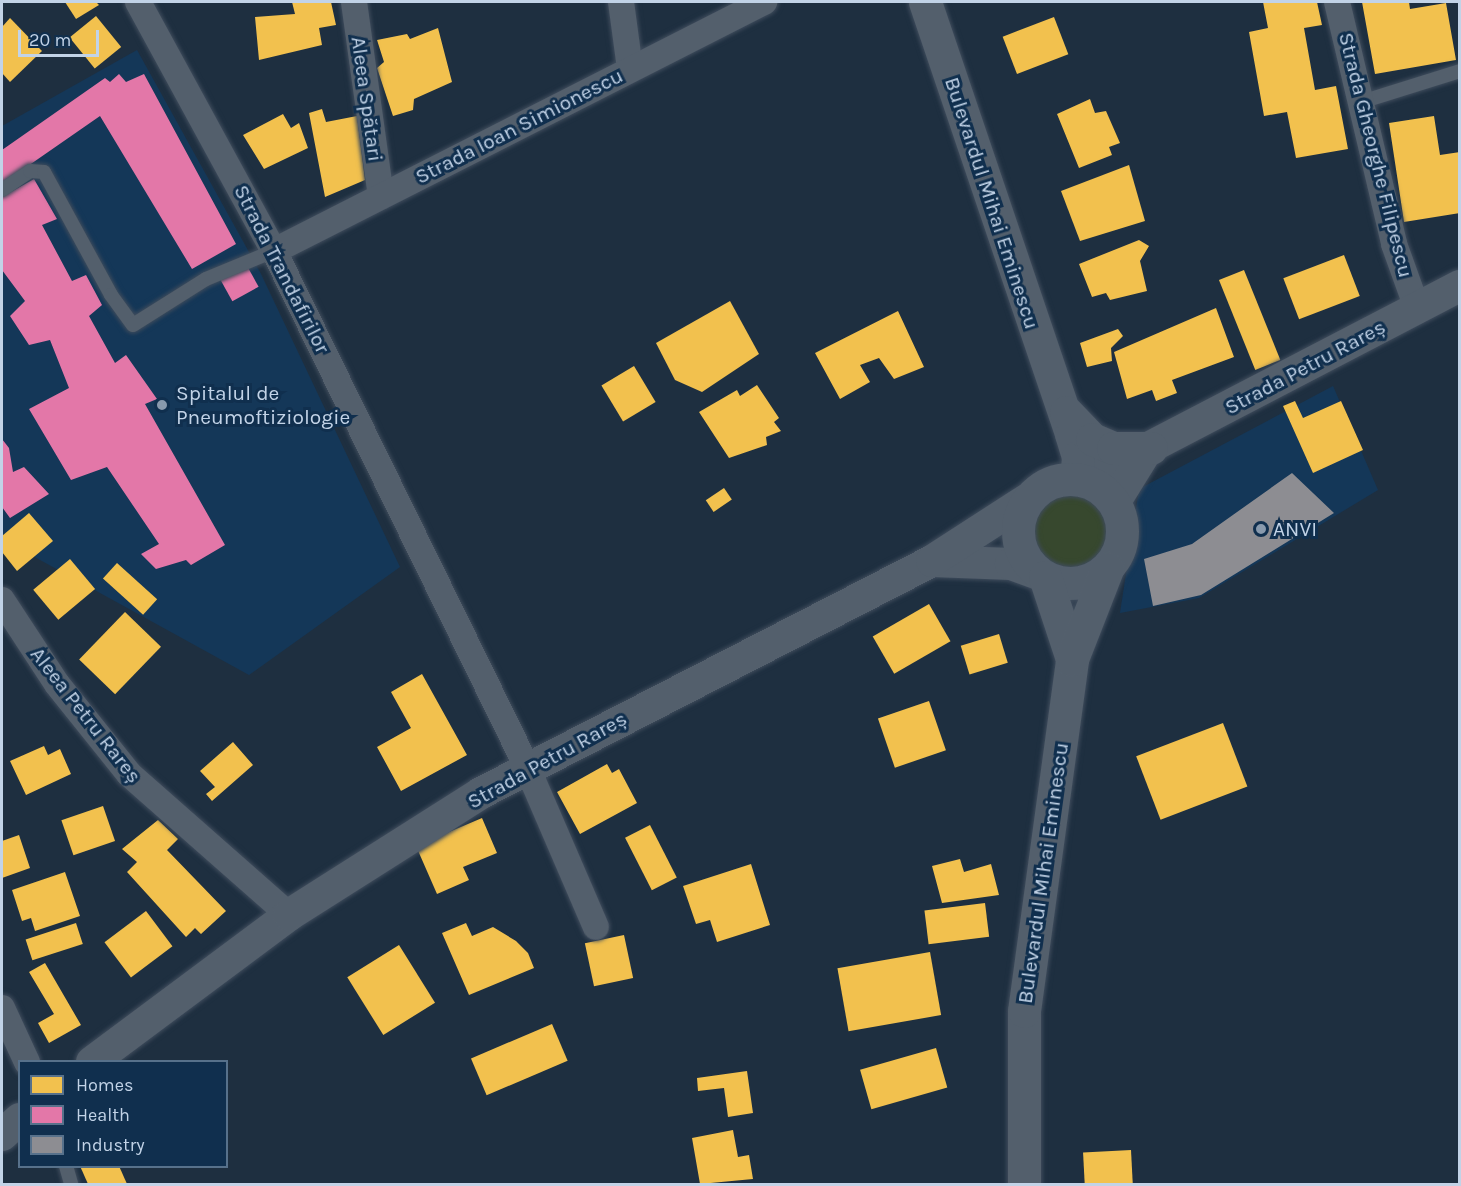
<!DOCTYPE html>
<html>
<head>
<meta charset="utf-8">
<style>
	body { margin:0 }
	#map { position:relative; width:1461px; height:1186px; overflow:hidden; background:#1e2f40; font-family:Karla,sans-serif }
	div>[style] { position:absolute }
	.built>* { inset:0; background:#143758 }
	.green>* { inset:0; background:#37482e }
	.round { border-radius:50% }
	.homes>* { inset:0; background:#f2c14e; transform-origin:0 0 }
	.health>* { inset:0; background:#e377a8; transform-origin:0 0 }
	.industry>* { inset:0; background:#8d8d92 }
	.roads { filter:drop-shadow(0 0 2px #3f4c5c) drop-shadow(0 0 2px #3f4c5c) }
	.service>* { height:14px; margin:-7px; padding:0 7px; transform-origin:7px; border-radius:7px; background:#535f6c }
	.minor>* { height:26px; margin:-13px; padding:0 13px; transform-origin:13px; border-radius:13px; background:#535f6c }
	.tertiary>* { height:32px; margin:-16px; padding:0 16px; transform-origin:16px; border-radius:16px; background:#535f6c }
	.secondary>* { height:33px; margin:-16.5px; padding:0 16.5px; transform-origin:16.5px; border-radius:16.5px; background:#535f6c }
	.secondary>.ring { margin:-16.5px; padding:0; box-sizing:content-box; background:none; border:33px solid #535f6c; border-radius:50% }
	.dots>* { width:16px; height:16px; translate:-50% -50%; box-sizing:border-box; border:3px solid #102f4e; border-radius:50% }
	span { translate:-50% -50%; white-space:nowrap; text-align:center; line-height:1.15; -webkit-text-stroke:6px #102f4e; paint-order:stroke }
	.street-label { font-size:21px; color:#c2d3e7 }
	.poi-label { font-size:21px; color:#c2d3e7 }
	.left { translate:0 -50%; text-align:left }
	.frame { position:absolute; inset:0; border:3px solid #c2d3e7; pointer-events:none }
	.legend { position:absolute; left:18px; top:1060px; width:210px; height:108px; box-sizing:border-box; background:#102f4e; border:2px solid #57718b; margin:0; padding:8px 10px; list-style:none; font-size:18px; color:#c2d3e7 }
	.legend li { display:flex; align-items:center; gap:12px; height:30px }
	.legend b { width:30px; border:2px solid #57718b }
	.scale { position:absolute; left:18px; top:30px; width:81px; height:27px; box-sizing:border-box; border:3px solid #c2d3e7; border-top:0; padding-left:8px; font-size:18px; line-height:21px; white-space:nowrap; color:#c2d3e7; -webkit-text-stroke:4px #102f4e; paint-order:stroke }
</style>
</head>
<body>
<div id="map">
	<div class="built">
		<i style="clip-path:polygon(137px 50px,260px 272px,400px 567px,249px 675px,2px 539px,2px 126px)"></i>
		<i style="clip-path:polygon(1333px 386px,1378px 490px,1199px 598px,1120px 613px,1139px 489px)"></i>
	</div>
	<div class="green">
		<i class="round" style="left:1026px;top:488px;width:88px;height:88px"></i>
	</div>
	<div class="homes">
		<i style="clip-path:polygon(65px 2px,96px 2px,99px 5px,76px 19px)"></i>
		<i style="clip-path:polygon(292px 2px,331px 2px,336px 25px,319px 28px,322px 45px,259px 60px,255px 17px,295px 14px)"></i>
		<i style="clip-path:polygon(1263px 2px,1317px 2px,1322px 25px,1304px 28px,1315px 90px,1336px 86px,1348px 149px,1296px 158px,1287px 112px,1264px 116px,1249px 32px,1268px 28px)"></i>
		<i style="clip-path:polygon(1362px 2px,1409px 2px,1410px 9px,1446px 3px,1456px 60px,1375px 74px)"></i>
		<i style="left:96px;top:16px;width:40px;height:34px;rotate:51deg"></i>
		<i style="left:1054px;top:17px;width:40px;height:55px;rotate:69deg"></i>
		<i style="clip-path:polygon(10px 18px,42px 51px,10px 82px,2px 73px,2px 27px)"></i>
		<i style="clip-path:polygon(438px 28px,452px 82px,414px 99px,413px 110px,393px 116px,377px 68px,384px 62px,377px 40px,407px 34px,410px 39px)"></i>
		<i style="clip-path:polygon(1090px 99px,1095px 113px,1106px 111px,1120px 143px,1109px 147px,1112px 155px,1079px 168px,1057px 114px)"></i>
		<i style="clip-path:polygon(322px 109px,326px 122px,357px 116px,365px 180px,325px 197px,309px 113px)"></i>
		<i style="clip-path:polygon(283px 114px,291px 128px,299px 123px,308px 148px,264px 169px,243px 135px)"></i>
		<i style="clip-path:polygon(1434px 116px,1440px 155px,1460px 152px,1460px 213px,1404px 222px,1389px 123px)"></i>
		<i style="clip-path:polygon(1129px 165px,1145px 221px,1080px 241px,1061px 191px)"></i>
		<i style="clip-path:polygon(1139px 240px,1149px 246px,1140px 261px,1147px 291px,1110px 300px,1106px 293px,1092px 297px,1079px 264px)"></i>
		<i style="left:1344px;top:255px;width:44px;height:65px;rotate:69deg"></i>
		<i style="left:1244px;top:270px;width:97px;height:27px;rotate:68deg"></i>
		<i style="clip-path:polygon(730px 301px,759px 354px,702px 392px,675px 380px,656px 343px)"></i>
		<i style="clip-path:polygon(1216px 308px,1234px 357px,1172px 380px,1177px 393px,1156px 401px,1152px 390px,1127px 399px,1114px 352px)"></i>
		<i style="clip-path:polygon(898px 311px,924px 367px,894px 379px,879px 358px,860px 365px,870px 382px,840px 399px,815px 353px)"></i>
		<i style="clip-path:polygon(1118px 329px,1123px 336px,1111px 348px,1112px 361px,1087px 367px,1080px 343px)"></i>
		<i style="left:634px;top:366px;width:42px;height:38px;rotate:59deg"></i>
		<i style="clip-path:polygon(757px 385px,779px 418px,774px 422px,781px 431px,766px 437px,767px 445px,729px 458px,699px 412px,737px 390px,740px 396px)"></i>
		<i style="clip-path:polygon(1295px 401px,1303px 418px,1341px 401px,1363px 450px,1313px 473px,1283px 406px)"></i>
		<i style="left:724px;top:488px;width:14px;height:22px;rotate:56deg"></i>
		<i style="clip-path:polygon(29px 513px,53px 541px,17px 571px,2px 552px,2px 536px)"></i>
		<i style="left:70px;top:559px;width:39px;height:48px;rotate:50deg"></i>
		<i style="left:117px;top:563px;width:54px;height:21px;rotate:42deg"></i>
		<i style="left:929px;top:604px;width:43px;height:65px;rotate:60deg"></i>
		<i style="left:125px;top:612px;width:50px;height:66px;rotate:44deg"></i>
		<i style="left:999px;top:634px;width:30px;height:40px;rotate:73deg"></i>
		<i style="clip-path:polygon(422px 674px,467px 755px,401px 791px,377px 747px,411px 728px,391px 692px)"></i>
		<i style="left:929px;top:701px;width:52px;height:54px;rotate:71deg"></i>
		<i style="left:1223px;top:723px;width:68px;height:93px;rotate:69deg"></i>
		<i style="clip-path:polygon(233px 742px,253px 765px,212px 801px,206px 794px,215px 787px,200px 771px)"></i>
		<i style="clip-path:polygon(44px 746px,48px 755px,60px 749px,71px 774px,26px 795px,10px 761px)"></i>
		<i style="clip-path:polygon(607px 764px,612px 773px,619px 769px,637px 803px,580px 834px,557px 792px)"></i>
		<i style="left:103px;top:806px;width:37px;height:44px;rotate:71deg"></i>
		<i style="clip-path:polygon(482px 818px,497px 853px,463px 867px,469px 880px,437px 894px,416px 846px)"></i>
		<i style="clip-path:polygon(158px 820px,178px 839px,167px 850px,226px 911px,201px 934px,195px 928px,186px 937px,127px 872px,137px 862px,122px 849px)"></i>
		<i style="left:650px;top:825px;width:59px;height:28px;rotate:63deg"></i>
		<i style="clip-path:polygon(19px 835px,30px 868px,2px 878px,2px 841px)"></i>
		<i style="clip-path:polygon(960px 859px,964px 872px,991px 864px,999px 895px,942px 903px,932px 866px)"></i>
		<i style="clip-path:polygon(751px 864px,770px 925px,717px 942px,710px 920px,696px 924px,683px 886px)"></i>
		<i style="clip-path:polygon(65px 872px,80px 916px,35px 931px,31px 918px,22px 921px,12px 890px)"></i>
		<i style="left:985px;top:903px;width:34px;height:61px;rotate:83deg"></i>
		<i style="left:146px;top:911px;width:44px;height:52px;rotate:53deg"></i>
		<i style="left:76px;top:923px;width:22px;height:53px;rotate:72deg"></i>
		<i style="clip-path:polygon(466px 923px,472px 936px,493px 927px,516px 941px,528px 953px,534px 968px,469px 995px,442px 933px)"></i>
		<i style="left:624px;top:935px;width:44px;height:40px;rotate:78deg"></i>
		<i style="left:399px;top:945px;width:68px;height:61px;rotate:58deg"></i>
		<i style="left:930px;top:952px;width:64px;height:94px;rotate:80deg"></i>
		<i style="clip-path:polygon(45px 963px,81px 1025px,49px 1043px,38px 1023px,54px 1014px,29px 972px)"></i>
		<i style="left:552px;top:1024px;width:40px;height:88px;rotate:67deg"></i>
		<i style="left:936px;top:1048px;width:41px;height:79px;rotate:74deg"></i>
		<i style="clip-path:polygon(747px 1071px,753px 1113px,728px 1117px,724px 1088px,698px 1091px,697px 1078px)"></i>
		<i style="clip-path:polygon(733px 1130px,738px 1157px,749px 1155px,753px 1179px,700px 1184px,692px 1138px)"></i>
		<i style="left:1131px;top:1150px;width:34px;height:48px;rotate:87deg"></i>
		<i style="clip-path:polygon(80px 1166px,119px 1166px,127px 1184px,88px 1184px)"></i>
	</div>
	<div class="health">
		<i style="clip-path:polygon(119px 74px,126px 82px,144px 74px,236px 244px,192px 269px,100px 116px,2px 184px,2px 150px,105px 78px,110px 82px)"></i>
		<i style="clip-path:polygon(34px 179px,57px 219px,42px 225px,72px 281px,86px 275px,102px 305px,89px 316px,115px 363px,126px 355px,157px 399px,145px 404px,225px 545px,191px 565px,186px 560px,156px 569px,141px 554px,159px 544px,107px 467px,71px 480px,29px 409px,69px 388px,50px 340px,29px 345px,10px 316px,25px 301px,2px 270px,2px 197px)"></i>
		<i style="left:246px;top:264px;width:26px;height:30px;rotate:61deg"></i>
		<i style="clip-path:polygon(2px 439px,9px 448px,13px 472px,24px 467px,49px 494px,10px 518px,2px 507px)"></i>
	</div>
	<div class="industry">
		<i style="clip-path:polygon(1292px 473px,1334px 513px,1201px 595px,1153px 606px,1144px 559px,1192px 544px)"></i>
	</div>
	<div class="roads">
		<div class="service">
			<i style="left:1361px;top:102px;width:104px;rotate:-17.4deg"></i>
			<i style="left:2px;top:190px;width:34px;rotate:-34deg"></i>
			<i style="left:30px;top:171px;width:14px;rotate:4deg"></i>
			<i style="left:44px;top:172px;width:140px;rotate:61.4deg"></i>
			<i style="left:111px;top:295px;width:37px;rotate:54deg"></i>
			<i style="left:133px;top:325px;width:86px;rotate:-32.2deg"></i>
			<i style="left:206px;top:279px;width:74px;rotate:-22.4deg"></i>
			<i style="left:66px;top:1166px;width:19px;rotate:74deg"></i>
		</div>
		<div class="minor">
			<i style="left:138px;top:2px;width:284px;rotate:61.4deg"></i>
			<i style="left:274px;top:251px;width:575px;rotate:63.88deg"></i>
			<i style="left:527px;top:767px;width:174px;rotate:66.7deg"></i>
			<i style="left:354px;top:2px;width:196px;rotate:82.1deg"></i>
			<i style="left:621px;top:2px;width:68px;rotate:82.3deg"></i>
			<i style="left:1337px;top:2px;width:249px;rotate:76.7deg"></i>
			<i style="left:1394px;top:244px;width:68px;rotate:70.2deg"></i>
			<i style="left:274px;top:251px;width:550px;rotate:-26.94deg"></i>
			<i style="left:2px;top:600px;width:100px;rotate:56.8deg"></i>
			<i style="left:57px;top:684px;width:115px;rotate:51.3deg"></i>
			<i style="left:129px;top:774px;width:213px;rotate:41.4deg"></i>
			<i style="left:2px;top:1008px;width:60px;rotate:65.2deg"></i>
		</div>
		<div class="tertiary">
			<i style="left:1085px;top:481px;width:423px;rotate:-27.5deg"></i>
			<i style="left:1114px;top:503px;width:59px;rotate:-58.2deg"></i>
			<i style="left:932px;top:561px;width:79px;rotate:2.2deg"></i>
			<i style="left:1011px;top:564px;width:30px;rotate:20deg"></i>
			<i style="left:92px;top:1062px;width:246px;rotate:-36.7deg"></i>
			<i style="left:289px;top:915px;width:227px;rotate:-32.4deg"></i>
			<i style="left:481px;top:793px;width:507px;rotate:-27.22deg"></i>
			<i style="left:932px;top:561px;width:114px;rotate:-32.9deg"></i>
			<i style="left:2px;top:1135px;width:24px;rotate:-42deg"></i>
		</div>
		<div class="secondary">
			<i style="left:925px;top:2px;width:456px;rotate:71.3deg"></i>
			<i style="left:1071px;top:434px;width:24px;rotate:73deg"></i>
			<i style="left:1078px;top:457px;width:22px;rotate:95deg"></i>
			<i style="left:1066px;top:412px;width:37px;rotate:46deg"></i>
			<i style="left:1092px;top:439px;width:23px;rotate:23deg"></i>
			<i style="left:1113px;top:448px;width:38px"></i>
			<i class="ring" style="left:1018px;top:479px;width:71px;height:71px"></i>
			<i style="left:1045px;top:577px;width:86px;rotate:71.8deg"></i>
			<i style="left:1024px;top:1184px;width:173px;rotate:-90deg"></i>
			<i style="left:1024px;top:1011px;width:355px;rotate:-82.2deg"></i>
			<i style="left:1072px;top:659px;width:97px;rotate:-68.7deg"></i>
		</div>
	</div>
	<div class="dots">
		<i style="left:162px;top:405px;background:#899aad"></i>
		<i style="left:1261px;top:529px;background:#899aad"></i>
	</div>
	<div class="street-label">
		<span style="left:367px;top:99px;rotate:82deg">Aleea Spătari</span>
		<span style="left:519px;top:126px;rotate:-27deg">Strada Ioan Simionescu</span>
		<span style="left:1376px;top:155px;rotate:76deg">Strada Gheorghe Filipescu</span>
		<span style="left:992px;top:203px;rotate:72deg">Bulevardul Mihai Eminescu</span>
		<span style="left:282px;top:269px;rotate:63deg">Strada Trandafirilor</span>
		<span style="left:1305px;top:367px;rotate:-28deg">Strada Petru Rareș</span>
		<span style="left:86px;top:715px;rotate:52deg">Aleea Petru Rareș</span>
		<span style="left:547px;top:760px;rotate:-29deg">Strada Petru Rareș</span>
		<span style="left:1043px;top:873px;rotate:-82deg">Bulevardul Mihai Eminescu</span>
	</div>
	<div class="poi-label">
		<span class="left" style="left:176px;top:405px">Spitalul de<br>Pneumoftiziologie</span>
		<span class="left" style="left:1273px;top:529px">ANVI</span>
	</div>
	<div class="frame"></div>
	<ul class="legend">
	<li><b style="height:16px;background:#f2c14e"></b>Homes</li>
	<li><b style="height:16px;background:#e377a8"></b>Health</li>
	<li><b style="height:16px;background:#8d8d92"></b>Industry</li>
	</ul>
	<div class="scale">20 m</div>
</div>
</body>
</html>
